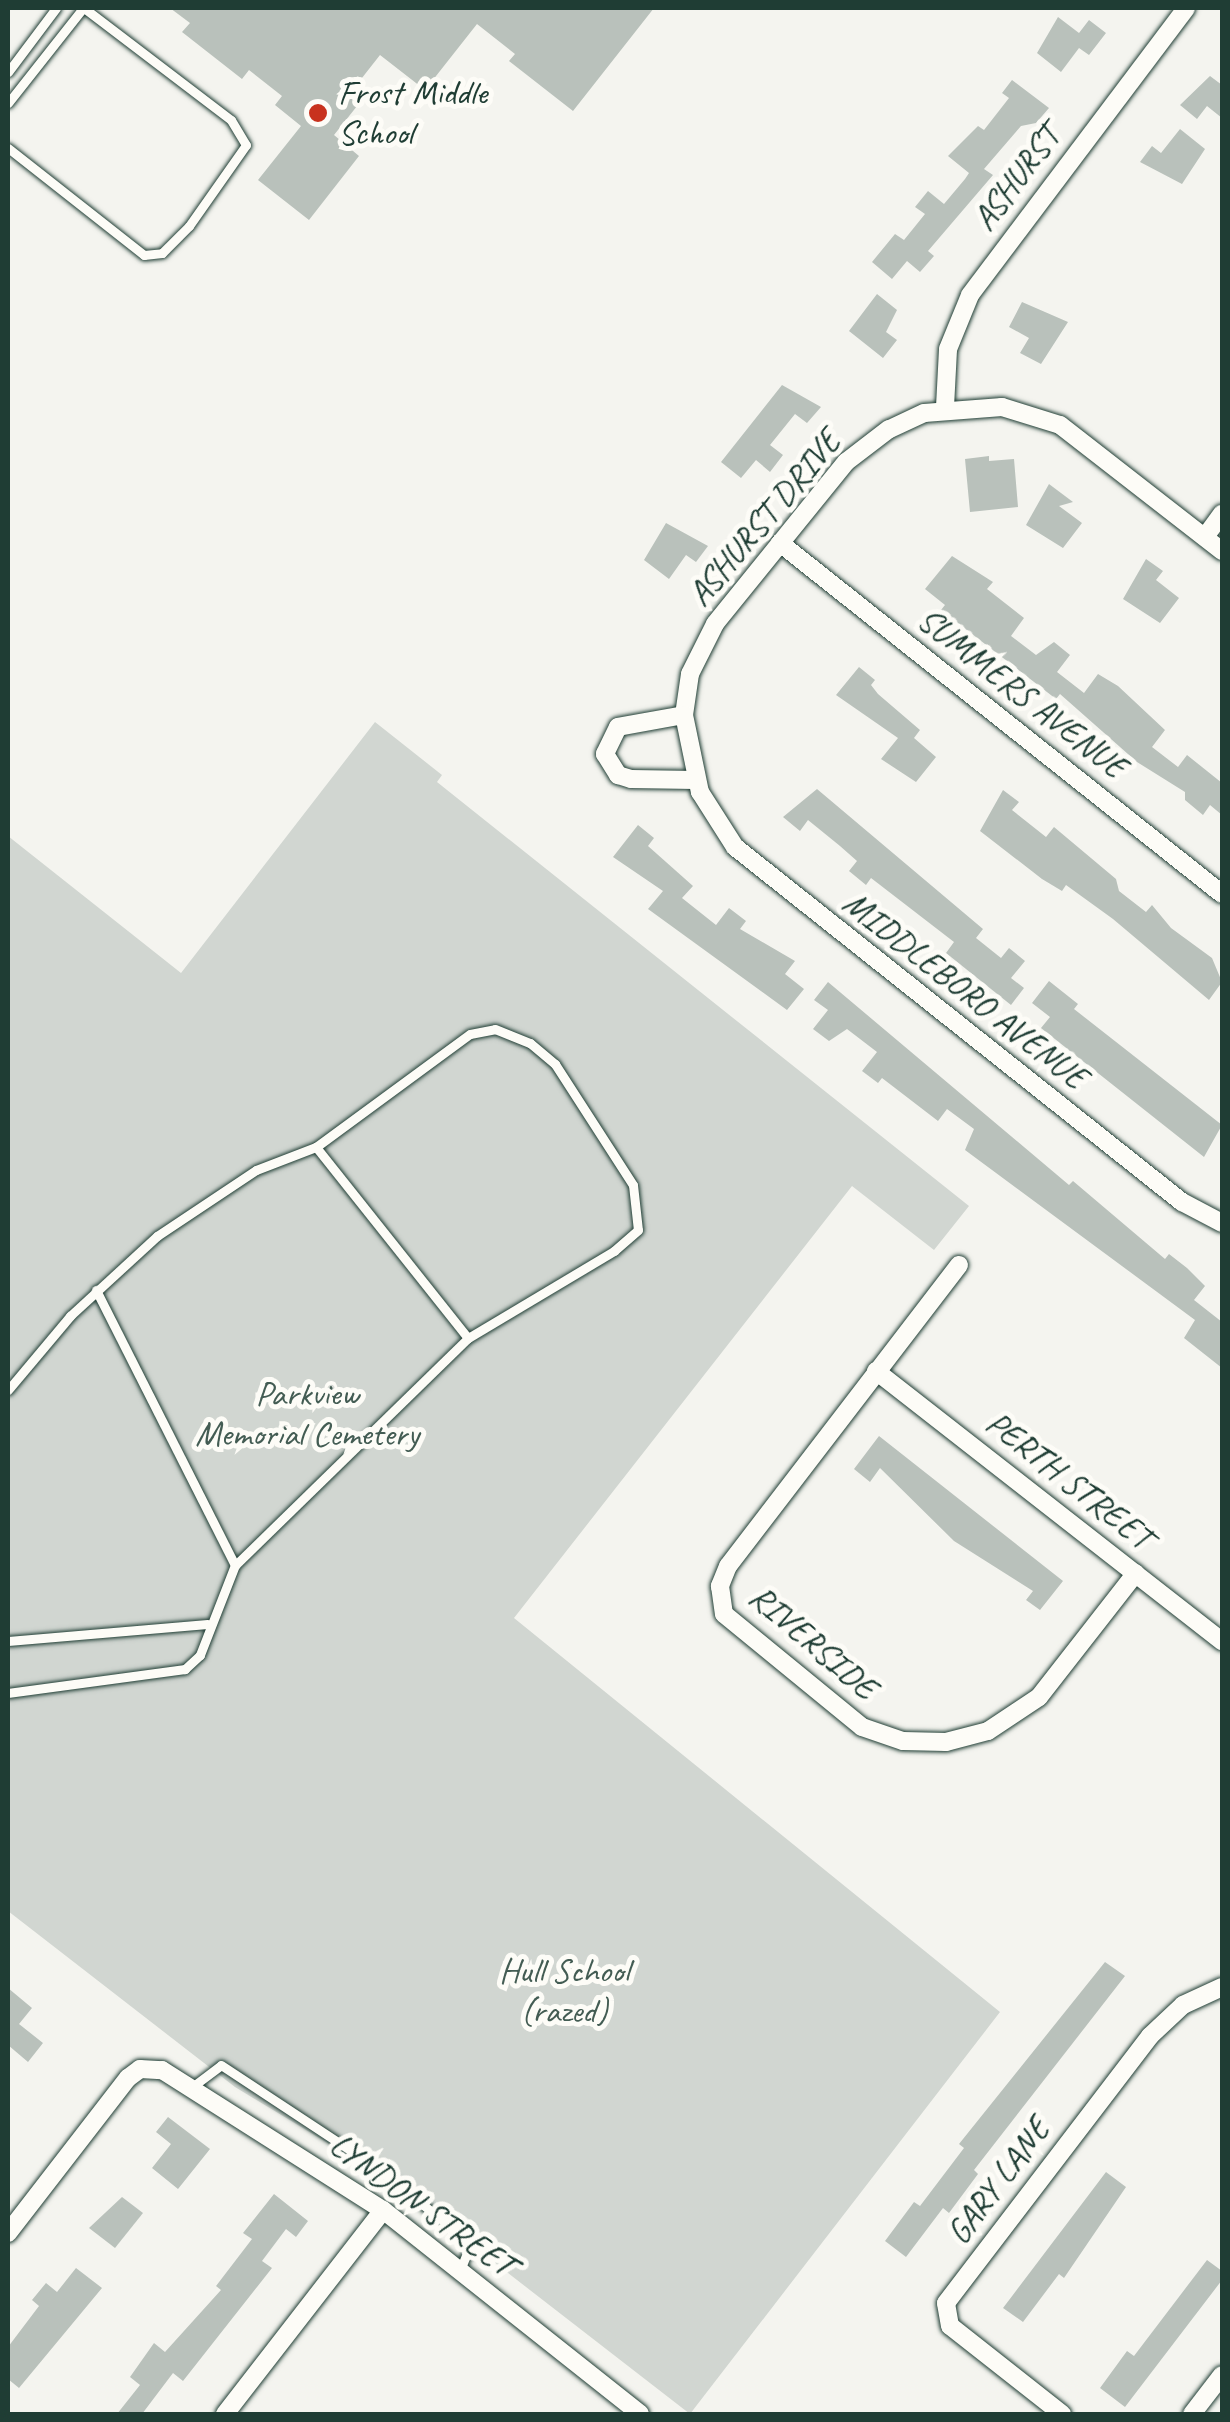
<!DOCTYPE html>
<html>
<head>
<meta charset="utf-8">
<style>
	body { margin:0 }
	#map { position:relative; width:1230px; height:2422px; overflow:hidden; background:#f4f4ef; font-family:Caveat,sans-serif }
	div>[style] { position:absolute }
	.green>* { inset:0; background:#d1d6d1 }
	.building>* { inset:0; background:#b9c1bb }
	.roads { filter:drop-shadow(0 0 2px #1f3d34) drop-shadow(0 0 2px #1f3d34) }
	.lane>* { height:9px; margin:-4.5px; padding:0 4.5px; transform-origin:4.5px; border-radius:4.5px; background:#fdfcf7 }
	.street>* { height:18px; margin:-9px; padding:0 9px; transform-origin:9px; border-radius:9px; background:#fdfcf7 }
	.dots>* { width:28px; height:28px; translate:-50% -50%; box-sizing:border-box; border:5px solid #fdfcf7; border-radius:50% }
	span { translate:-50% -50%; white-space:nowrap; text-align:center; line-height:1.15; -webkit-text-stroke:10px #fdfcf7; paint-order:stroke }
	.poi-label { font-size:35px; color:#1f3d34 }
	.left { translate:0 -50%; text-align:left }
	.street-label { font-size:35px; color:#1f3d34 }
	.park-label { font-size:35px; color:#435c53 }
	.frame { position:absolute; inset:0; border:10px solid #1f3d34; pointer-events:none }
</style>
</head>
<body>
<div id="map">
	<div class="green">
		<i style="clip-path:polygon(375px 722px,442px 775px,437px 782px,969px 1206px,934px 1250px,852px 1186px,514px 1618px,1000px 2012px,690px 2414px,384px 2177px,235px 2087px,8px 1911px,8px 836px,181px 973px)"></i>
	</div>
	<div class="building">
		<i style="clip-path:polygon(170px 8px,654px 8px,573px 111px,509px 61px,515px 54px,477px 24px,425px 90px,380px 55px,358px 83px,369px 91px,334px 135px,359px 156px,309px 220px,258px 180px,301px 126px,275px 105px,282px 96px,249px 70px,242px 79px,182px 32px,190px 23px)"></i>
		<i style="clip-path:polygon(1058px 17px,1079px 33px,1089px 20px,1106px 33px,1089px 55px,1079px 48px,1061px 72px,1037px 53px)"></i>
		<i style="clip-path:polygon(1210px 76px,1222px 85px,1222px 118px,1207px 106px,1197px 119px,1180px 105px)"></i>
		<i style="clip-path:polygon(1012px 80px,1049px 108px,1036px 123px,1021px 126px,984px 169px,993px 175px,928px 251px,934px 256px,920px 272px,907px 261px,892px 279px,872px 262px,895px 234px,904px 240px,925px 214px,915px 207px,928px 191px,944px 204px,965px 179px,969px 173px,948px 156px,978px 126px,984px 130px,1009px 98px,1002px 93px)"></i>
		<i style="clip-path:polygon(1180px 129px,1205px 149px,1182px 184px,1140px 162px,1152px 146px,1161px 153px)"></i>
		<i style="clip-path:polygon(877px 294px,897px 310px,886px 332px,897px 340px,883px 358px,849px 331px)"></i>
		<i style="clip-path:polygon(1022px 302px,1068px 322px,1041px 364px,1020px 353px,1029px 338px,1009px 327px)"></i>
		<i style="clip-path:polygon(782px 385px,821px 407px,807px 423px,795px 414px,770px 445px,783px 455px,770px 472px,756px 460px,741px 478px,721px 462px)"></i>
		<i style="clip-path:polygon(989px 456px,989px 461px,1014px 459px,1018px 507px,970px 512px,965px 459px)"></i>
		<i style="clip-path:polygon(1049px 484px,1073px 502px,1059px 506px,1082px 523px,1063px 548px,1026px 525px)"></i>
		<i style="clip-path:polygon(666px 523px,708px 546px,696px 562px,686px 555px,669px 579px,644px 560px)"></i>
		<i style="clip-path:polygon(952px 556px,993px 582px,987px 589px,1024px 618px,1011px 636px,1036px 655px,1054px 642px,1070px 655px,1057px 672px,1084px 693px,1098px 674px,1118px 686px,1165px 730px,1152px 747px,1178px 767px,1187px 755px,1222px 783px,1222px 815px,1210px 805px,1203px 815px,1185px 800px,1185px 792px,1137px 762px,1060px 694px,1056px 699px,941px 610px,945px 605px,925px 589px)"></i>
		<i style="clip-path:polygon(1146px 559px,1163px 571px,1156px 580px,1179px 598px,1160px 623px,1123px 599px)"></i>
		<i style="clip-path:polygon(859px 667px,875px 680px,871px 685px,878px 694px,920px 730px,914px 738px,936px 757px,916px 782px,881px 759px,898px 738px,836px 695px)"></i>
		<i style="clip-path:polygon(817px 789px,983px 929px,976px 938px,1001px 958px,1009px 948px,1025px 961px,1011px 978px,1024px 988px,1011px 1005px,946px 953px,954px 942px,871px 878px,866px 885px,849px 871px,857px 861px,840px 846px,808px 820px,800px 831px,783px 817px)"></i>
		<i style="clip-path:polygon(1003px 790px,1019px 802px,1012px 810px,1046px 837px,1054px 827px,1116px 879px,1119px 891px,1146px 912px,1152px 905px,1171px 928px,1212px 958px,1222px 982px,1209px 1000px,1113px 919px,1066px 885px,1062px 891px,1042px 879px,980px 831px)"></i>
		<i style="clip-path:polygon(638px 825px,654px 838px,648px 846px,693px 886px,682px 898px,716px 925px,729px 908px,746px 921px,740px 929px,795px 961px,785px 974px,804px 989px,787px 1010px,648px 909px,663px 891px,613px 857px)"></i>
		<i style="clip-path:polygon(1049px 981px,1078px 1004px,1074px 1009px,1222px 1125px,1204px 1157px,1041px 1028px,1050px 1017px,1032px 1003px)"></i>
		<i style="clip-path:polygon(828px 982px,1069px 1185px,1073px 1181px,1165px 1259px,1169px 1254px,1187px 1268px,1205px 1286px,1194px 1300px,1222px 1322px,1222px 1368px,1184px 1338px,1195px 1320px,965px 1150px,974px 1129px,947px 1109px,938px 1121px,882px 1078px,878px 1083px,862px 1071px,877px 1052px,847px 1029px,829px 1041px,813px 1029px,828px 1010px,814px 1000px)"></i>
		<i style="clip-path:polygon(879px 1436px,1063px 1581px,1040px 1610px,1026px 1600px,1033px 1591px,954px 1541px,880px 1468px,870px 1482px,854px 1469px)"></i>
		<i style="clip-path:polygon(1105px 1962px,1125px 1976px,974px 2170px,978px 2174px,949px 2213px,943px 2208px,906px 2257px,885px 2241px,914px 2202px,920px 2206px,964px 2148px,959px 2144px)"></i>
		<i style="clip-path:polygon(8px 1988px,32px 2008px,19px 2024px,43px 2043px,28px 2062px,8px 2045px)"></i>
		<i style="clip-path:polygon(168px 2117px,210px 2149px,178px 2189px,152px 2168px,171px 2144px,156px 2132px)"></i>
		<i style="clip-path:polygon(1106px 2172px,1126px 2187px,1064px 2278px,1059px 2274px,1023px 2322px,1003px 2308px)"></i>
		<i style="clip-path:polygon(274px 2194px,308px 2221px,296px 2237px,286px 2229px,262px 2261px,272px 2268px,183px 2381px,173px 2373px,142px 2414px,117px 2414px,140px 2385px,130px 2377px,154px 2343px,165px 2352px,221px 2290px,216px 2286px,252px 2239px,243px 2233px)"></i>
		<i style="clip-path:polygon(122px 2197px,143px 2213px,115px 2248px,89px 2228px)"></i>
		<i style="clip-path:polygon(1207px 2260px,1222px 2271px,1222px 2280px,1125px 2407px,1100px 2388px,1127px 2351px,1134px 2356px)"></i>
		<i style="clip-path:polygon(76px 2268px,102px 2288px,19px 2388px,8px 2379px,8px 2347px,39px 2306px,32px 2300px,46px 2283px,57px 2292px)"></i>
	</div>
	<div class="roads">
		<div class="lane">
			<i style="left:8px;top:72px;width:80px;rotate:-53.1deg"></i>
			<i style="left:8px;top:103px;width:121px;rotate:-51.7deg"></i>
			<i style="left:8px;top:148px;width:173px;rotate:38.2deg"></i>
			<i style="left:144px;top:255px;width:18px;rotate:-6deg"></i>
			<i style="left:162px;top:253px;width:38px;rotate:-45deg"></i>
			<i style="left:189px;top:226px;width:99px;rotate:-54.9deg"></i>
			<i style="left:246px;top:145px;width:29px;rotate:-121deg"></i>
			<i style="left:231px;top:120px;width:185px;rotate:-142.7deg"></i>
			<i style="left:316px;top:1147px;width:244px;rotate:51.5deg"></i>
			<i style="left:96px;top:1290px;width:308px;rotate:63.2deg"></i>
			<i style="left:8px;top:1390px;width:97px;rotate:-50deg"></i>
			<i style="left:70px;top:1316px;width:118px;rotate:-42.6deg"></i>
			<i style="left:157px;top:1236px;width:119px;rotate:-33.7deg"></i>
			<i style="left:256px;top:1170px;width:64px;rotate:-21deg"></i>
			<i style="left:316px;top:1147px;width:191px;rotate:-36.3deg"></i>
			<i style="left:470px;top:1034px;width:25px;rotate:-11deg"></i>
			<i style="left:495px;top:1029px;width:38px;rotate:22deg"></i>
			<i style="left:530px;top:1043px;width:33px;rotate:40deg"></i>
			<i style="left:555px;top:1064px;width:144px;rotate:57.2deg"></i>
			<i style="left:633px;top:1185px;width:45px;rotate:83.7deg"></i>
			<i style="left:638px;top:1230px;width:32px;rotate:139deg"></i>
			<i style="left:614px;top:1251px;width:170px;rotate:149.2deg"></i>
			<i style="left:468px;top:1338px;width:325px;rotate:135.7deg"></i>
			<i style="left:235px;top:1565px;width:97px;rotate:111.3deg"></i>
			<i style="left:200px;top:1655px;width:21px;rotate:137deg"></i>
			<i style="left:185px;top:1669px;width:179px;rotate:172.3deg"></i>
			<i style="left:8px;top:1641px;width:200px;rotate:-4.9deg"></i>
			<i style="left:192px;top:2087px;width:36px;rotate:-37deg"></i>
			<i style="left:221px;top:2065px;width:183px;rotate:33.4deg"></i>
			<i style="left:374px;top:2166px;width:124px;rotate:38.4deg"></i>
			<i style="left:471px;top:2243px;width:29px;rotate:112deg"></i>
		</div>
		<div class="street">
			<i style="left:945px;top:407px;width:58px;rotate:-87deg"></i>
			<i style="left:948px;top:349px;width:58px;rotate:-67.8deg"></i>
			<i style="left:970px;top:295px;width:359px;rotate:-53deg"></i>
			<i style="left:1205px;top:537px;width:29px;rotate:-54deg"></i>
			<i style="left:780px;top:543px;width:564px;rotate:38.45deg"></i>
			<i style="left:1222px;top:551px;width:205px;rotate:-142.1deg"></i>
			<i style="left:1060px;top:425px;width:61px;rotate:-162.8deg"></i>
			<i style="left:1002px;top:407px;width:78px;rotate:175.6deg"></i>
			<i style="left:924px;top:413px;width:38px;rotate:155deg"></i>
			<i style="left:889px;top:429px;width:54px;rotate:142.5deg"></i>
			<i style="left:846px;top:462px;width:208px;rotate:129deg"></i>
			<i style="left:715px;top:624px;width:56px;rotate:116.6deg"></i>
			<i style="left:690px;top:674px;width:41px;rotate:98.3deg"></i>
			<i style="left:684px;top:715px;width:79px;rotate:78.3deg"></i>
			<i style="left:700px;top:792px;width:65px;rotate:57.5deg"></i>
			<i style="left:735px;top:847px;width:571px;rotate:38.46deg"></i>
			<i style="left:1182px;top:1202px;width:45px;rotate:27.7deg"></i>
			<i style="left:684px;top:715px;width:67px;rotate:169.7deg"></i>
			<i style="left:618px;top:727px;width:30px;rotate:116deg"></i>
			<i style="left:605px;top:754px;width:25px;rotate:58deg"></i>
			<i style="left:618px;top:775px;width:14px;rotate:17deg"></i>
			<i style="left:631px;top:779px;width:64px;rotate:0.9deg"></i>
			<i style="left:959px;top:1265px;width:379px;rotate:127.5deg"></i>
			<i style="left:728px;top:1566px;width:22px;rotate:112deg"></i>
			<i style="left:720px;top:1586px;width:28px;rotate:82deg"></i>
			<i style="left:724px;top:1614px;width:178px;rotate:39.3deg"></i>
			<i style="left:862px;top:1727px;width:43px;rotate:18.9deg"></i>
			<i style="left:903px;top:1741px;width:43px;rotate:1.3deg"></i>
			<i style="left:946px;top:1742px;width:43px;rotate:-14.7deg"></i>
			<i style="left:988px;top:1731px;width:61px;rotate:-33.7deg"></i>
			<i style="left:1039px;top:1697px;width:157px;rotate:-52deg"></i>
			<i style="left:876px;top:1371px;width:439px;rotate:38deg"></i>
			<i style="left:8px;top:2233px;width:196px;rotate:-52.3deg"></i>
			<i style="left:128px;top:2078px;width:15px;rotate:-37deg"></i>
			<i style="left:140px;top:2069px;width:22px;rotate:3deg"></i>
			<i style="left:162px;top:2070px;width:262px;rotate:32.4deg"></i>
			<i style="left:383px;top:2210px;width:328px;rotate:38.4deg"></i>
			<i style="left:225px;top:2414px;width:258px;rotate:-52.2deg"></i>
			<i style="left:1062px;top:2414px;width:142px;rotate:-141.8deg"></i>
			<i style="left:950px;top:2326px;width:23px;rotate:-100deg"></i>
			<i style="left:946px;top:2303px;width:336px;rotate:-52.6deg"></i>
			<i style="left:1150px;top:2036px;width:45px;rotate:-43.2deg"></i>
			<i style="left:1183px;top:2005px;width:43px;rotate:-24.8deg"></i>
			<i style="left:1192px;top:2414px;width:49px;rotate:-52.4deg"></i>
		</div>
	</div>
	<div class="dots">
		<i style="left:318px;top:113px;background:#c8321e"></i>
	</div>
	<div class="poi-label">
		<span class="left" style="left:338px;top:113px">Frost Middle<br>School</span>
	</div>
	<div class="street-label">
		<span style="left:1016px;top:178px;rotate:-53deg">ASHURST</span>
		<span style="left:764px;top:518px;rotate:-50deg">ASHURST DRIVE</span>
		<span style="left:1022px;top:693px;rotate:38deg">SUMMERS AVENUE</span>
		<span style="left:965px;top:990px;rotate:38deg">MIDDLEBORO AVENUE</span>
		<span style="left:1069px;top:1480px;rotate:38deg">PERTH STREET</span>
		<span style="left:813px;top:1642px;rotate:41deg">RIVERSIDE</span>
		<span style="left:998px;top:2181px;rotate:-53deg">GARY LANE</span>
		<span style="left:422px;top:2205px;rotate:36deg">LYNDON STREET</span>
	</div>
	<div class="park-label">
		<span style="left:307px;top:1414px">Parkview<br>Memorial Cemetery</span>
		<span style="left:564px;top:1991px">Hull School<br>(razed)</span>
	</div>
	<div class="frame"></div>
</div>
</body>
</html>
